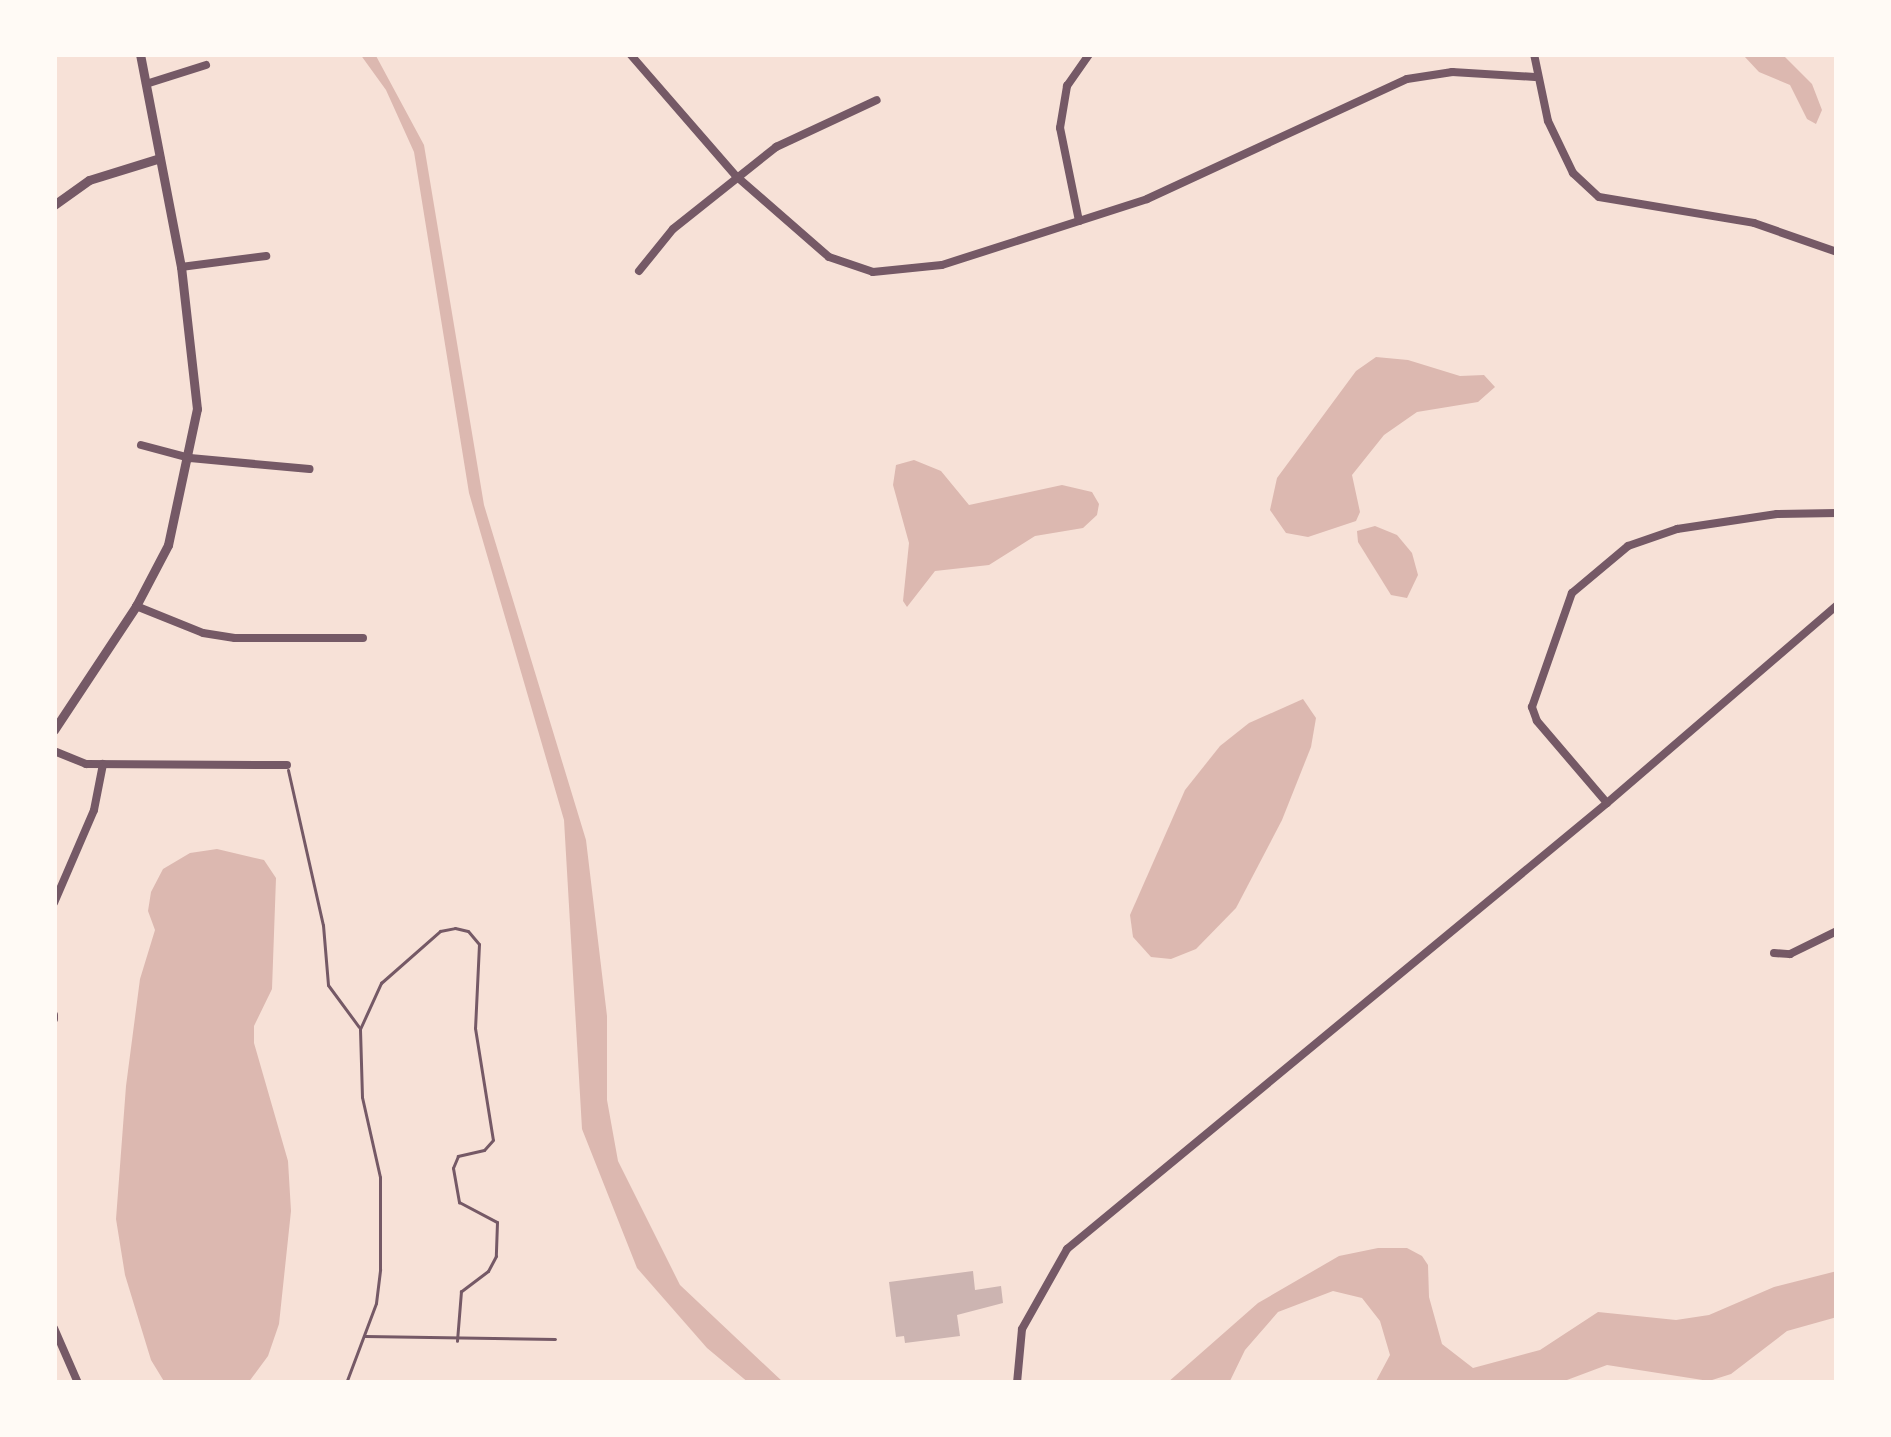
<!DOCTYPE html>
<html>
<head>
<meta charset="utf-8">
<style>
	body { margin:0 }
	#map { position:relative; width:1891px; height:1437px; overflow:hidden; background:#f7e1d7; font-family:Lora,serif }
	div>[style] { position:absolute }
	.water>* { inset:0; background:#dcb8b0 }
	.building>* { inset:0; background:#ccb4b1 }
	.service>* { height:3px; margin:-1.5px; padding:0 1.5px; transform-origin:1.5px; border-radius:1.5px; background:#755966 }
	.minor>* { height:8px; margin:-4px; padding:0 4px; transform-origin:4px; border-radius:4px; background:#755966 }
	.tertiary>* { height:9px; margin:-4.5px; padding:0 4.5px; transform-origin:4.5px; border-radius:4.5px; background:#755966 }
	span { translate:-50% -50%; white-space:nowrap; text-align:center; line-height:1.15; -webkit-text-stroke:9px #fffaf5; paint-order:stroke }
	.frame { position:absolute; inset:0; border:57px solid #fffaf5; pointer-events:none }
</style>
</head>
<body>
<div id="map">
	<div class="water">
		<i style="clip-path:polygon(360px 54px,375px 54px,424px 145px,484px 505px,586px 840px,607px 1016px,607px 1100px,618px 1161px,680px 1285px,784px 1383px,749px 1383px,707px 1348px,637px 1268px,582px 1129px,564px 820px,469px 493px,414px 152px,386px 90px)"></i>
		<i style="clip-path:polygon(1782px 54px,1812px 84px,1822px 110px,1816px 124px,1807px 119px,1790px 85px,1759px 72px,1744px 56px)"></i>
		<i style="clip-path:polygon(1376px 357px,1408px 360px,1460px 376px,1484px 375px,1495px 387px,1478px 402px,1417px 412px,1384px 435px,1352px 475px,1360px 512px,1356px 521px,1308px 537px,1286px 533px,1270px 510px,1277px 478px,1356px 371px)"></i>
		<i style="clip-path:polygon(914px 460px,941px 471px,969px 505px,1062px 485px,1092px 492px,1099px 504px,1097px 515px,1083px 528px,1035px 536px,989px 565px,935px 571px,907px 607px,903px 601px,909px 543px,893px 485px,896px 465px)"></i>
		<i style="clip-path:polygon(1375px 526px,1397px 535px,1412px 553px,1418px 575px,1407px 598px,1391px 595px,1358px 542px,1357px 531px)"></i>
		<i style="clip-path:polygon(1303px 699px,1316px 718px,1311px 747px,1282px 820px,1236px 908px,1196px 949px,1171px 959px,1151px 957px,1133px 937px,1130px 915px,1185px 790px,1220px 746px,1249px 723px)"></i>
		<i style="clip-path:polygon(217px 849px,264px 860px,276px 878px,272px 989px,254px 1026px,254px 1043px,288px 1161px,291px 1211px,279px 1324px,268px 1356px,248px 1383px,165px 1383px,151px 1360px,125px 1275px,116px 1219px,126px 1086px,140px 979px,155px 930px,148px 911px,151px 892px,163px 869px,190px 853px)"></i>
		<i style="clip-path:polygon(1378px 1248px,1407px 1248px,1422px 1256px,1428px 1265px,1429px 1297px,1442px 1344px,1473px 1368px,1540px 1350px,1598px 1312px,1676px 1320px,1709px 1315px,1774px 1287px,1837px 1271px,1837px 1317px,1787px 1331px,1731px 1374px,1709px 1381px,1607px 1365px,1559px 1383px,1375px 1383px,1390px 1355px,1380px 1321px,1362px 1298px,1333px 1291px,1278px 1312px,1245px 1350px,1229px 1383px,1167px 1383px,1258px 1303px,1339px 1256px)"></i>
	</div>
	<div class="building">
		<i style="clip-path:polygon(973px 1271px,975px 1290px,1001px 1286px,1003px 1303px,957px 1315px,960px 1336px,905px 1343px,904px 1336px,896px 1337px,889px 1282px)"></i>
	</div>
	<div class="service">
		<i style="left:288px;top:770px;width:159px;rotate:77.3deg"></i>
		<i style="left:323px;top:925px;width:60px;rotate:85.2deg"></i>
		<i style="left:328px;top:985px;width:52px;rotate:53.6deg"></i>
		<i style="left:365px;top:1336px;width:190px;rotate:0.9deg"></i>
		<i style="left:346px;top:1383px;width:85px;rotate:-69.4deg"></i>
		<i style="left:376px;top:1303px;width:34px;rotate:-83deg"></i>
		<i style="left:380px;top:1269px;width:92px;rotate:-90deg"></i>
		<i style="left:380px;top:1177px;width:82px;rotate:-102.7deg"></i>
		<i style="left:362px;top:1097px;width:68px;rotate:-91.7deg"></i>
		<i style="left:360px;top:1029px;width:51px;rotate:-65.5deg"></i>
		<i style="left:381px;top:983px;width:79px;rotate:-41.4deg"></i>
		<i style="left:440px;top:931px;width:15px;rotate:-11deg"></i>
		<i style="left:455px;top:928px;width:13px;rotate:13deg"></i>
		<i style="left:468px;top:931px;width:17px;rotate:50deg"></i>
		<i style="left:479px;top:944px;width:84px;rotate:92.7deg"></i>
		<i style="left:475px;top:1028px;width:113px;rotate:80.9deg"></i>
		<i style="left:493px;top:1140px;width:13px;rotate:132deg"></i>
		<i style="left:484px;top:1150px;width:27px;rotate:167deg"></i>
		<i style="left:458px;top:1156px;width:13px;rotate:113deg"></i>
		<i style="left:453px;top:1168px;width:35px;rotate:80deg"></i>
		<i style="left:459px;top:1202px;width:43px;rotate:27.8deg"></i>
		<i style="left:497px;top:1222px;width:34px;rotate:92deg"></i>
		<i style="left:496px;top:1256px;width:17px;rotate:118deg"></i>
		<i style="left:488px;top:1271px;width:34px;rotate:143deg"></i>
		<i style="left:461px;top:1291px;width:50px;rotate:94.6deg"></i>
	</div>
	<div class="minor">
		<i style="left:630px;top:54px;width:162px;rotate:49deg"></i>
		<i style="left:736px;top:176px;width:123px;rotate:41.1deg"></i>
		<i style="left:829px;top:257px;width:46px;rotate:18.8deg"></i>
		<i style="left:873px;top:272px;width:69px;rotate:-5.8deg"></i>
		<i style="left:942px;top:265px;width:215px;rotate:-17.8deg"></i>
		<i style="left:1147px;top:199px;width:286px;rotate:-24.8deg"></i>
		<i style="left:1407px;top:79px;width:46px;rotate:-8.8deg"></i>
		<i style="left:1452px;top:72px;width:83px;rotate:3.4deg"></i>
		<i style="left:1534px;top:54px;width:68px;rotate:78.2deg"></i>
		<i style="left:1548px;top:121px;width:58px;rotate:64.3deg"></i>
		<i style="left:1573px;top:173px;width:35px;rotate:43deg"></i>
		<i style="left:1599px;top:197px;width:157px;rotate:9.5deg"></i>
		<i style="left:1754px;top:223px;width:88px;rotate:19.3deg"></i>
		<i style="left:146px;top:84px;width:63px;rotate:-17.6deg"></i>
		<i style="left:1079px;top:221px;width:95px;rotate:-101.5deg"></i>
		<i style="left:1060px;top:128px;width:43px;rotate:-80.5deg"></i>
		<i style="left:1067px;top:86px;width:39px;rotate:-55deg"></i>
		<i style="left:181px;top:267px;width:86px;rotate:-7.4deg"></i>
		<i style="left:639px;top:271px;width:54px;rotate:-51deg"></i>
		<i style="left:673px;top:229px;width:132px;rotate:-38.5deg"></i>
		<i style="left:776px;top:147px;width:111px;rotate:-25deg"></i>
		<i style="left:141px;top:445px;width:51px;rotate:14.9deg"></i>
		<i style="left:190px;top:458px;width:120px;rotate:5.3deg"></i>
		<i style="left:136px;top:606px;width:72px;rotate:21.9deg"></i>
		<i style="left:203px;top:633px;width:32px;rotate:9deg"></i>
		<i style="left:235px;top:638px;width:128px"></i>
		<i style="left:54px;top:751px;width:35px;rotate:22deg"></i>
		<i style="left:86px;top:764px;width:201px;rotate:0.3deg"></i>
		<i style="left:1607px;top:803px;width:108px;rotate:-130.5deg"></i>
		<i style="left:1537px;top:721px;width:15px;rotate:-110deg"></i>
		<i style="left:1532px;top:707px;width:121px;rotate:-70.7deg"></i>
		<i style="left:1572px;top:593px;width:73px;rotate:-40deg"></i>
		<i style="left:1628px;top:546px;width:52px;rotate:-19.1deg"></i>
		<i style="left:1677px;top:529px;width:101px;rotate:-8.5deg"></i>
		<i style="left:1777px;top:514px;width:60px;rotate:-1deg"></i>
		<i style="left:54px;top:903px;width:101px;rotate:-66.7deg"></i>
		<i style="left:94px;top:810px;width:47px;rotate:-78.9deg"></i>
		<i style="left:1774px;top:953px;width:16px;rotate:4deg"></i>
		<i style="left:1790px;top:954px;width:52px;rotate:-26.1deg"></i>
		<i style="left:54px;top:1015px;width:4px;rotate:90deg"></i>
		<i style="left:54px;top:1328px;width:60px;rotate:66.4deg"></i>
		<i style="left:1017px;top:1383px;width:54px;rotate:-84.7deg"></i>
		<i style="left:1022px;top:1329px;width:92px;rotate:-60.6deg"></i>
		<i style="left:1067px;top:1249px;width:700px;rotate:-39.55deg"></i>
		<i style="left:1607px;top:803px;width:303px;rotate:-40.7deg"></i>
	</div>
	<div class="tertiary">
		<i style="left:54px;top:205px;width:43px;rotate:-35.5deg"></i>
		<i style="left:89px;top:180px;width:74px;rotate:-17.2deg"></i>
		<i style="left:54px;top:730px;width:149px;rotate:-56.5deg"></i>
		<i style="left:136px;top:606px;width:69px;rotate:-62.3deg"></i>
		<i style="left:168px;top:545px;width:139px;rotate:-78deg"></i>
		<i style="left:197px;top:409px;width:143px;rotate:-96.4deg"></i>
		<i style="left:181px;top:267px;width:217px;rotate:-100.9deg"></i>
	</div>
	<div class="frame"></div>
</div>
</body>
</html>
